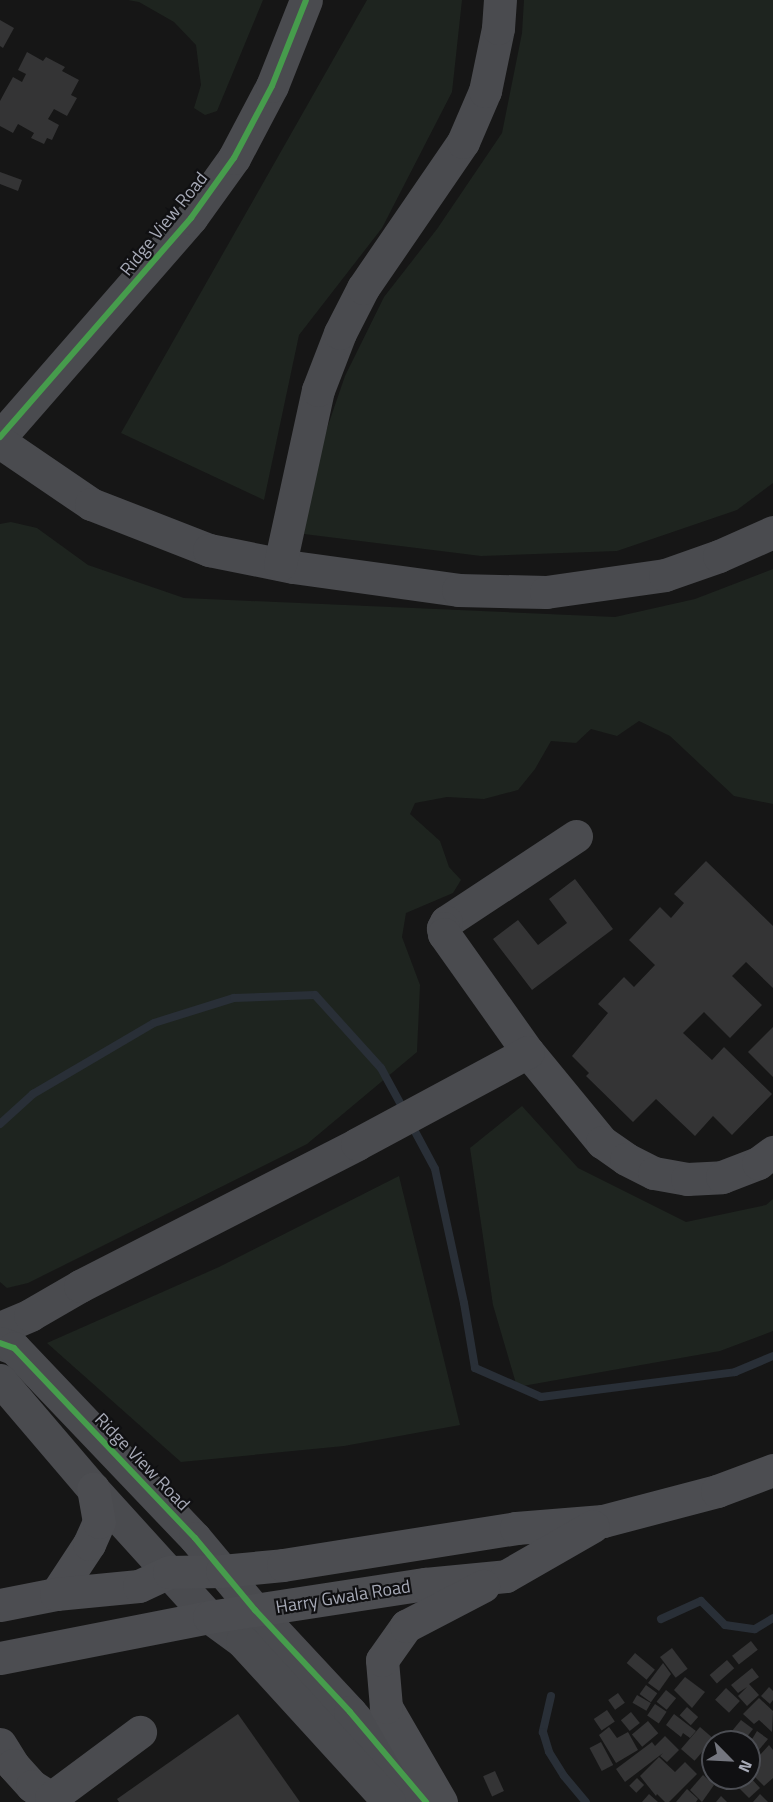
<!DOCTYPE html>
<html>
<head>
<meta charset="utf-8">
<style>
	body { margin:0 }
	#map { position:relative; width:773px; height:1802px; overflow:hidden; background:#161616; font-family:"Titillium Web",sans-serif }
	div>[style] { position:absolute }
	.green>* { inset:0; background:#1e241f }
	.stream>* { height:8px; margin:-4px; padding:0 4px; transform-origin:4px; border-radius:4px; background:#292f37 }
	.building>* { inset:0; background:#343435; transform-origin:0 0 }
	.minor>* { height:33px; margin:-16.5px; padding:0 16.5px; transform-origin:16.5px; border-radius:16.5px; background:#4a4b4f }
	.major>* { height:33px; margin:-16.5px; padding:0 16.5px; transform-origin:16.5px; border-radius:16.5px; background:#4c4d51 }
	.cycleway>* { height:6px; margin:-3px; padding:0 3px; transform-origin:3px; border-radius:3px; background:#469c4c }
	span { translate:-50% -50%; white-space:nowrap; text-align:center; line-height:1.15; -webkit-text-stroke:4.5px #101012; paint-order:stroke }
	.street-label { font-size:18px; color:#a7aab7 }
	.north { position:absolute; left:701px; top:1730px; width:60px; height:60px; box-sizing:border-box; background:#101012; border:2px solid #4c4e54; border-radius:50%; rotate:114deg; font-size:16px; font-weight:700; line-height:24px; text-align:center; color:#a7aab7 }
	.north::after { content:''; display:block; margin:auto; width:21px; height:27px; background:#74767f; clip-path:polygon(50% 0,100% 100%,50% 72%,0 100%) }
</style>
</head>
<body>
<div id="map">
	<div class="green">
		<i style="clip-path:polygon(128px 0,263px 0,217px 111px,205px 115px,194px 108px,201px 85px,196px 45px,174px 22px,139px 2px)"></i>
		<i style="clip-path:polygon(367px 0,462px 0,452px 92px,382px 228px,299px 335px,264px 500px,121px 433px)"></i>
		<i style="clip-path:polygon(524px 0,773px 0,773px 483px,737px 510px,617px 551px,481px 556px,304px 534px,314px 466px,345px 376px,384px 297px,437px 229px,502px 133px,522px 33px)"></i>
		<i style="clip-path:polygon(11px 522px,37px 528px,88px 565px,184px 598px,615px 617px,695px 599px,773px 569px,773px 804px,734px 796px,670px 736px,639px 721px,617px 736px,591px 729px,576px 743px,551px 741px,535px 769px,518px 790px,484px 799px,447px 797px,415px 803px,410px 814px,440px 841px,449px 867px,461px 880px,453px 893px,406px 913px,402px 937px,420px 985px,417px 1052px,307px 1144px,28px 1283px,7px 1288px,0 1282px,0 524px)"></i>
		<i style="clip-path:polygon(522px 1106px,578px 1168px,686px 1222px,766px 1205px,773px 1199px,773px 1331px,720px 1351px,517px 1387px,493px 1305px,470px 1148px)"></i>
		<i style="clip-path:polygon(399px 1176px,460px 1425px,344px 1446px,181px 1462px,47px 1343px,219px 1267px)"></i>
	</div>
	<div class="stream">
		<i style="left:0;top:1124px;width:45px;rotate:-42.3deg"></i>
		<i style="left:33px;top:1094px;width:140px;rotate:-30.4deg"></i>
		<i style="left:154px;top:1023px;width:84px;rotate:-17.4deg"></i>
		<i style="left:234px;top:998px;width:81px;rotate:-2.1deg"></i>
		<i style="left:315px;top:995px;width:98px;rotate:47.9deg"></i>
		<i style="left:381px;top:1068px;width:50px;rotate:61.4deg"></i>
		<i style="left:411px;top:1124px;width:51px;rotate:61.9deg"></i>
		<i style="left:435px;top:1169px;width:137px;rotate:77.8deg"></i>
		<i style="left:464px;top:1303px;width:66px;rotate:80.4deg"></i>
		<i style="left:475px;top:1368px;width:72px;rotate:23.7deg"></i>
		<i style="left:541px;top:1397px;width:196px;rotate:-7.3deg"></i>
		<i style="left:735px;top:1372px;width:41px;rotate:-22.8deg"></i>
		<i style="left:661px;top:1619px;width:44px;rotate:-24.2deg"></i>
		<i style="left:701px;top:1601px;width:34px;rotate:45deg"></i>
		<i style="left:725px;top:1625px;width:30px;rotate:8deg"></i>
		<i style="left:755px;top:1629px;width:21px;rotate:-31deg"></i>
		<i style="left:551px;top:1696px;width:37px;rotate:103deg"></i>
		<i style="left:543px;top:1732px;width:21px;rotate:73deg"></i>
		<i style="left:549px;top:1752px;width:28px;rotate:58deg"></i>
		<i style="left:564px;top:1776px;width:34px;rotate:50deg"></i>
	</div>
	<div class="building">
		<i style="clip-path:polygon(0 20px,14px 28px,3px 48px,0 46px)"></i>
		<i style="clip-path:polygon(27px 52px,43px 61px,46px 57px,65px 67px,62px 71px,79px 80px,71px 95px,77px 98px,67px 116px,54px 109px,48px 119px,59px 125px,52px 140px,47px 138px,44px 144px,31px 138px,34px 133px,18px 124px,13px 133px,0 126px,0 101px,13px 77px,22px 82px,26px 74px,18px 70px)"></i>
		<i style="clip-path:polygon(0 172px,22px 180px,18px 191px,0 184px)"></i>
		<i style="clip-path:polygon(706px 861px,773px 926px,773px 988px,746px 962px,732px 976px,762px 1005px,730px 1038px,704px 1012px,683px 1033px,712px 1060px,724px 1047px,772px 1094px,732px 1135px,713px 1116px,695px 1136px,656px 1099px,633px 1122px,586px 1076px,589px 1073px,572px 1056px,608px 1013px,598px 1004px,624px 977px,634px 987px,655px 965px,629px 940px,660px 907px,671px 918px,684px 903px,674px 894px)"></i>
		<i style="clip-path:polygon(575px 879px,613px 929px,532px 990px,493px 939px,518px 920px,538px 945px,567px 923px,549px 899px)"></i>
		<i style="clip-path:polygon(773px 1027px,773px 1077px,748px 1052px)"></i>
		<i style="left:751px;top:1641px;width:11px;height:24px;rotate:52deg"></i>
		<i style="left:672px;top:1648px;width:26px;height:15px;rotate:53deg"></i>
		<i style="left:635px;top:1653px;width:26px;height:13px;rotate:40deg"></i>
		<i style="left:727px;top:1660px;width:11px;height:23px;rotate:49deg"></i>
		<i style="clip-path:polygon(663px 1663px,671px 1674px,659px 1691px,648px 1683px)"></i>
		<i style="clip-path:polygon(752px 1668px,759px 1677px,749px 1684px,759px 1695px,747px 1706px,738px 1696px,747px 1687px,738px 1693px,731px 1685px)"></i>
		<i style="clip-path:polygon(685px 1677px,705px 1692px,692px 1708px,674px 1690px)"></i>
		<i style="left:646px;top:1685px;width:14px;height:11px;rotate:36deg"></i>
		<i style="clip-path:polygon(769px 1687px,773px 1691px,773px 1700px,770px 1704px,761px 1696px)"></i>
		<i style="left:726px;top:1688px;width:19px;height:16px;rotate:43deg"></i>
		<i style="left:666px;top:1690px;width:13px;height:15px;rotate:39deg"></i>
		<i style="left:618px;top:1693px;width:12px;height:12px;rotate:55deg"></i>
		<i style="left:637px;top:1695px;width:16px;height:9px;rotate:30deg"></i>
		<i style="clip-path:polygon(759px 1698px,773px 1711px,772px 1732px,759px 1720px,754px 1724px,743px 1714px)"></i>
		<i style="left:655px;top:1704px;width:14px;height:14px;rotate:34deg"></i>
		<i style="left:687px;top:1707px;width:15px;height:11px;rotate:42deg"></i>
		<i style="left:607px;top:1710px;width:14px;height:16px;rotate:56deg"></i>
		<i style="left:631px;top:1712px;width:14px;height:13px;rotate:51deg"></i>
		<i style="clip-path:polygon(238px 1714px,300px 1802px,119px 1802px,117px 1799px)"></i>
		<i style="clip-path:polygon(674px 1714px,696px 1731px,690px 1738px,683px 1733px,681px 1737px,666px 1725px)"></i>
		<i style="clip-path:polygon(741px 1720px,753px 1729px,743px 1742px,723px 1742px)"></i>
		<i style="left:648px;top:1721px;width:16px;height:21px;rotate:50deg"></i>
		<i style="clip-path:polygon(609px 1727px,617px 1738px,628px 1732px,638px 1750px,616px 1763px,599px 1735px)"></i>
		<i style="left:700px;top:1727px;width:18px;height:29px;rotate:41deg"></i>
		<i style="clip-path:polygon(757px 1731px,768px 1739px,758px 1751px,749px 1744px)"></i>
		<i style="clip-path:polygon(665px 1736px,679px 1750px,667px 1762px,660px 1756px,663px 1753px,625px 1782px,616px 1769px,652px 1742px,655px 1746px)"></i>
		<i style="left:601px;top:1742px;width:26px;height:13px;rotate:62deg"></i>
		<i style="clip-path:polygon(769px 1745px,773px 1750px,773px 1778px,764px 1786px,754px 1776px,758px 1772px,751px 1765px)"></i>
		<i style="clip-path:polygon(749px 1746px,757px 1752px,749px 1763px)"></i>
		<i style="clip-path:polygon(713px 1750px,713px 1774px,701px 1763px)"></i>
		<i style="clip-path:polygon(659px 1757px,675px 1772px,685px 1762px,697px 1774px,669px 1802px,665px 1802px,657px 1794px,656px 1796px,640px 1776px)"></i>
		<i style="left:495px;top:1771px;width:22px;height:13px;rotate:66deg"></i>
		<i style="clip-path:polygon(703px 1775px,714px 1785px,702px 1802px,690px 1790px)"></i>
		<i style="clip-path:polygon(749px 1776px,760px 1788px,749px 1798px,729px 1778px)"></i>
		<i style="left:637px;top:1778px;width:10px;height:11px;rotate:45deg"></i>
		<i style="clip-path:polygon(687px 1789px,698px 1799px,696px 1802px,676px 1802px)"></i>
		<i style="clip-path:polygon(649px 1794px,658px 1802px,642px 1802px)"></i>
		<i style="clip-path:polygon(760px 1794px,768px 1802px,753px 1802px)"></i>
		<i style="clip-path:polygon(721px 1796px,727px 1802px,716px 1802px)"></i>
	</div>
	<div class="minor">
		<i style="left:0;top:437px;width:291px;rotate:-48.9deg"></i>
		<i style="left:191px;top:218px;width:74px;rotate:-54.4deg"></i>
		<i style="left:234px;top:158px;width:81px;rotate:-62.2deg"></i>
		<i style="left:272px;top:86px;width:92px;rotate:-68.4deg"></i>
		<i style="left:0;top:442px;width:110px;rotate:34.3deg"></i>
		<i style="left:91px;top:504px;width:127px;rotate:21.3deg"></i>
		<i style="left:209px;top:550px;width:86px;rotate:11.4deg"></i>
		<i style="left:293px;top:567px;width:167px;rotate:7.9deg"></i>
		<i style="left:458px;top:590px;width:88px;rotate:1.3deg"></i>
		<i style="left:546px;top:592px;width:120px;rotate:-8.1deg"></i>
		<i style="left:665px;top:575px;width:57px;rotate:-19.4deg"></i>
		<i style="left:719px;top:556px;width:59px;rotate:-24deg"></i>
		<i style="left:280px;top:564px;width:178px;rotate:-77.7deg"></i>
		<i style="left:318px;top:390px;width:61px;rotate:-68.9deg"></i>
		<i style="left:340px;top:333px;width:51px;rotate:-62.9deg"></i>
		<i style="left:363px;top:288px;width:177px;rotate:-55.6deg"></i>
		<i style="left:463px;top:142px;width:56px;rotate:-66.7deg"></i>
		<i style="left:485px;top:91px;width:64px;rotate:-78.3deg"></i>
		<i style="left:498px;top:28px;width:28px;rotate:-86deg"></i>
		<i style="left:576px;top:836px;width:156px;rotate:146.5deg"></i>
		<i style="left:446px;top:922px;width:7px;rotate:117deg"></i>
		<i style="left:443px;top:928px;width:6px;rotate:81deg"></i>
		<i style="left:444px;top:934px;width:145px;rotate:54.6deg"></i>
		<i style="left:528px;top:1052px;width:117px;rotate:50.6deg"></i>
		<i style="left:602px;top:1142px;width:29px;rotate:35deg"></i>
		<i style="left:626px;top:1159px;width:31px;rotate:27deg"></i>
		<i style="left:654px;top:1173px;width:34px;rotate:10deg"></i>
		<i style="left:687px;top:1179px;width:35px;rotate:-3deg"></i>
		<i style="left:722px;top:1177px;width:39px;rotate:-21deg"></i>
		<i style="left:758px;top:1163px;width:19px;rotate:-36deg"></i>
		<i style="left:0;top:1328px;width:33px;rotate:-23deg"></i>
		<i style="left:30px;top:1315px;width:58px;rotate:-30.1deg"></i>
		<i style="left:80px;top:1286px;width:311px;rotate:-27.1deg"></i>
		<i style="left:357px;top:1144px;width:194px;rotate:-28.3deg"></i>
		<i style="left:0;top:1343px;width:15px;rotate:20deg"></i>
		<i style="left:14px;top:1348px;width:262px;rotate:46.4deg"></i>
		<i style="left:195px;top:1538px;width:94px;rotate:50.2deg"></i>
		<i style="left:255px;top:1610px;width:139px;rotate:47deg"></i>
		<i style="left:350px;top:1712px;width:118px;rotate:49.8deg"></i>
		<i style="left:0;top:1380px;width:143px;rotate:49.5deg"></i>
		<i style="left:93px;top:1489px;width:173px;rotate:47.8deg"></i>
		<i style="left:209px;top:1617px;width:41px;rotate:36deg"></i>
		<i style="left:242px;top:1641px;width:218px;rotate:47.6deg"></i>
		<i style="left:0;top:1744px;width:25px;rotate:58deg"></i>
		<i style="left:13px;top:1765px;width:28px;rotate:48deg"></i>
		<i style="left:32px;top:1786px;width:22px;rotate:32deg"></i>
		<i style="left:51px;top:1798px;width:111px;rotate:-36.6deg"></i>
	</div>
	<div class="major">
		<i style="left:56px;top:1594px;width:60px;rotate:-56.6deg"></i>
		<i style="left:89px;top:1544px;width:24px;rotate:-66deg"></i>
		<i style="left:99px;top:1522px;width:34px;rotate:-100deg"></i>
		<i style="left:0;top:1605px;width:57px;rotate:-11.1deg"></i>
		<i style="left:56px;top:1594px;width:83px;rotate:-5.5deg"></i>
		<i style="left:139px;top:1586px;width:33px;rotate:-25deg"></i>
		<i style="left:169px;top:1572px;width:53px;rotate:-1.1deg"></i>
		<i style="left:222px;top:1571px;width:61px;rotate:-5.6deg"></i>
		<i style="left:283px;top:1565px;width:236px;rotate:-9deg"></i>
		<i style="left:516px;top:1528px;width:87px;rotate:-4.6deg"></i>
		<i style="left:603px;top:1521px;width:118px;rotate:-14.7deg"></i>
		<i style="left:717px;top:1491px;width:60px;rotate:-20.6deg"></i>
		<i style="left:0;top:1658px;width:213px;rotate:-11.1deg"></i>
		<i style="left:209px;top:1617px;width:219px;rotate:-8.7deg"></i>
		<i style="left:425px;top:1584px;width:81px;rotate:-5.6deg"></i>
		<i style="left:506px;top:1576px;width:100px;rotate:-29.9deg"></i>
		<i style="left:441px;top:1802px;width:110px;rotate:-120.1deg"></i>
		<i style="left:386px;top:1707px;width:47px;rotate:-94.9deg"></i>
		<i style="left:382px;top:1660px;width:42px;rotate:-54.8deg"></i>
		<i style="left:406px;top:1626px;width:87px;rotate:-27.5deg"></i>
	</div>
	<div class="cycleway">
		<i style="left:0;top:437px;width:291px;rotate:-48.9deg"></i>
		<i style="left:191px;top:218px;width:74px;rotate:-54.4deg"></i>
		<i style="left:234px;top:158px;width:81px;rotate:-62.2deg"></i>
		<i style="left:272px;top:86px;width:92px;rotate:-68.4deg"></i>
		<i style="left:0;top:1343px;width:15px;rotate:20deg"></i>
		<i style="left:14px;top:1348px;width:262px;rotate:46.4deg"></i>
		<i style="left:195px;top:1538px;width:94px;rotate:50.2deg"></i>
		<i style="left:255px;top:1610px;width:139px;rotate:47deg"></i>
		<i style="left:350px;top:1712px;width:118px;rotate:49.8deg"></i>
	</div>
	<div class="street-label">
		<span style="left:164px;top:224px;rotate:-51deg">Ridge View Road</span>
		<span style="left:142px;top:1462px;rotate:46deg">Ridge View Road</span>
		<span style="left:343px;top:1597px;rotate:-9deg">Harry Gwala Road</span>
	</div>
	<div class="north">N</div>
</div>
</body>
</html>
